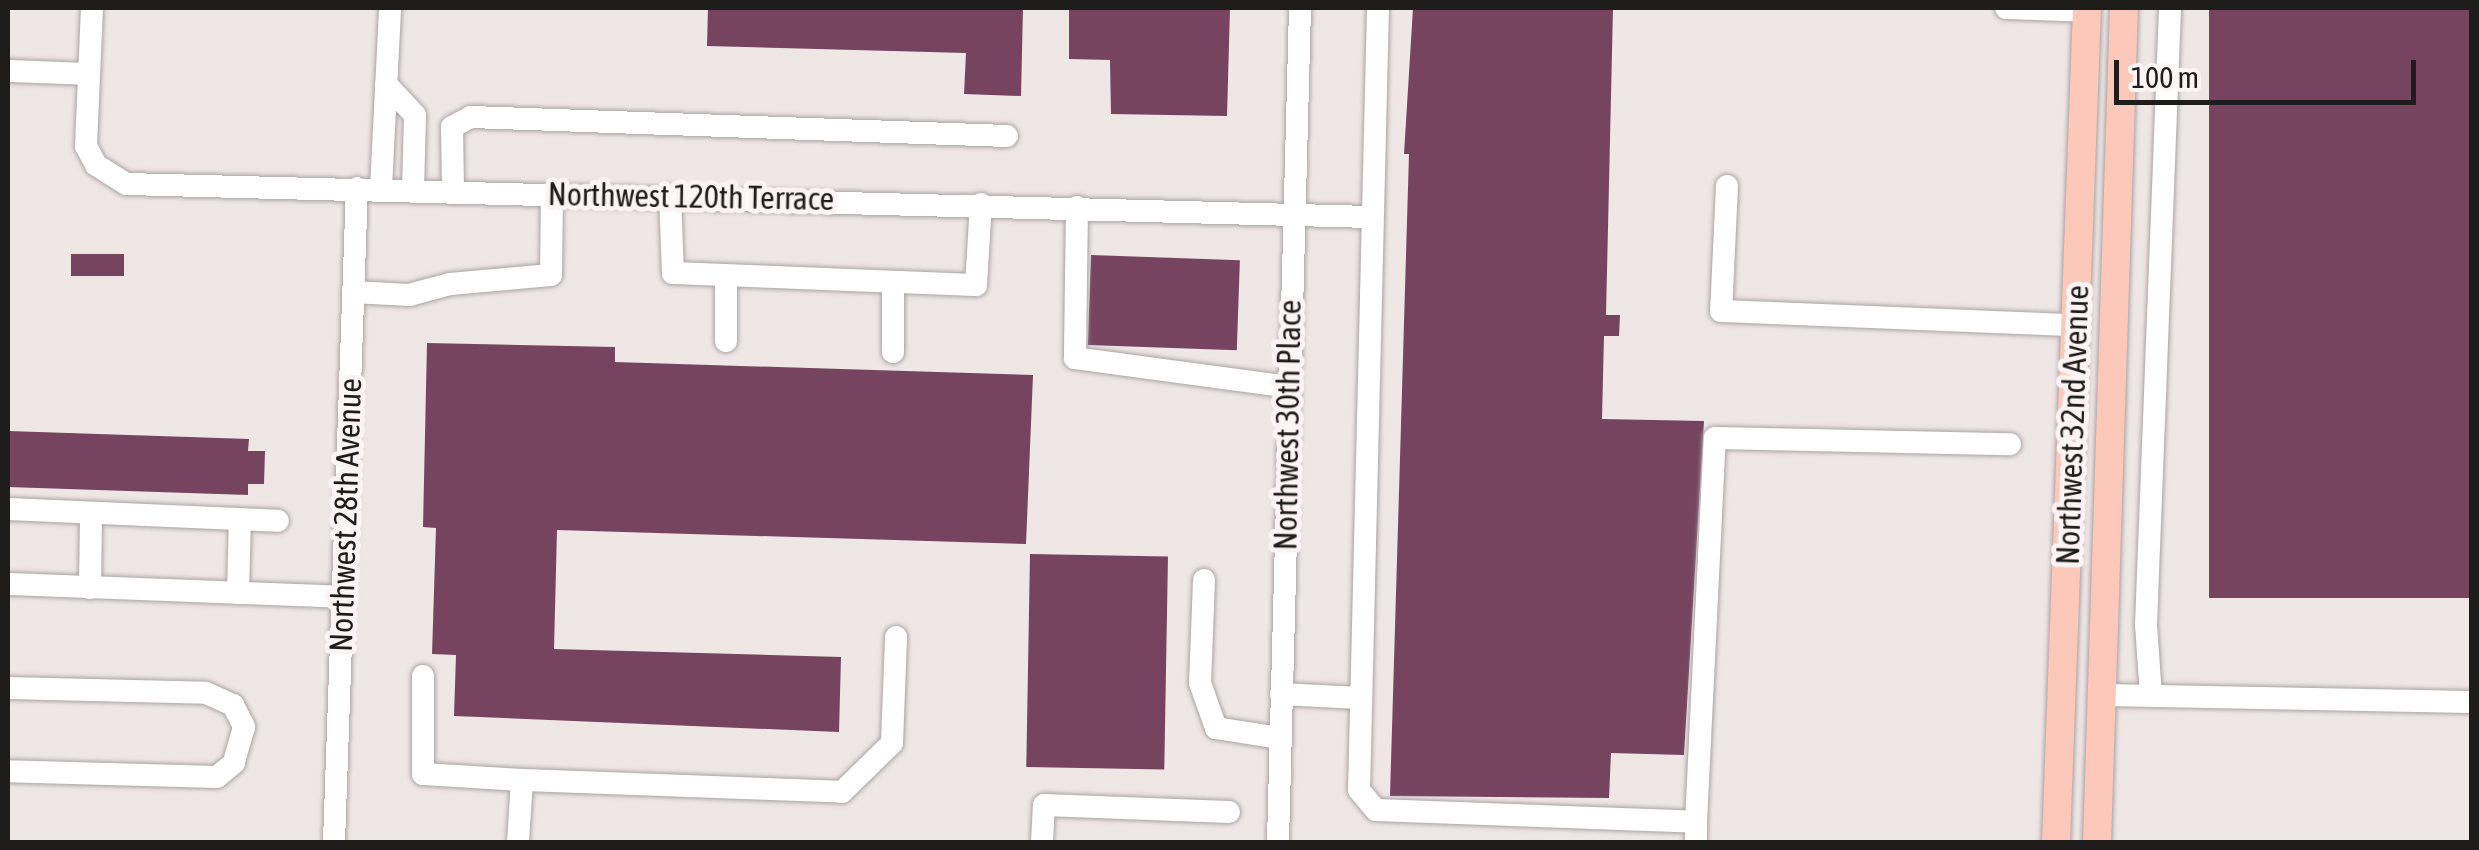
<!DOCTYPE html>
<html>
<head>
<meta charset="utf-8">
<style>
	body { margin:0 }
	#map { position:relative; width:2479px; height:850px; overflow:hidden; background:#efe6e6; font-family:"Asap Condensed",sans-serif }
	div>[style] { position:absolute }
	.building>* { inset:0; background:#76445f; transform-origin:0 0 }
	.roads { filter:drop-shadow(0 0 2px #aba3a3) drop-shadow(0 0 2px #aba3a3) }
	.minor>* { height:22px; margin:-11px; padding:0 11px; transform-origin:11px; border-radius:11px; background:#fff }
	.major>* { height:28px; margin:-14px; padding:0 14px; transform-origin:14px; border-radius:14px; background:#fbc8b9 }
	span { translate:-50% -50%; white-space:nowrap; text-align:center; line-height:1.15; -webkit-text-stroke:10px #fcf3f4; paint-order:stroke }
	.street-label { font-size:32px; color:#1f1c1c }
	.frame { position:absolute; inset:0; border:10px solid #1f1c1c; pointer-events:none }
	.scale { position:absolute; left:2114px; top:60px; width:302px; height:45px; box-sizing:border-box; border:5px solid #1f1c1c; border-top:0; padding-left:12px; font-size:30px; line-height:35px; white-space:nowrap; color:#1f1c1c; -webkit-text-stroke:8px #fcf3f4; paint-order:stroke }
</style>
</head>
<body>
<div id="map">
	<div class="building">
		<i style="clip-path:polygon(708px 8px,1023px 8px,1021px 96px,964px 94px,966px 53px,707px 46px)"></i>
		<i style="clip-path:polygon(1069px 8px,1230px 8px,1227px 116px,1111px 114px,1110px 60px,1069px 59px)"></i>
		<i style="clip-path:polygon(1413px 8px,1613px 8px,1606px 315px,1620px 315px,1619px 336px,1604px 336px,1602px 419px,1704px 421px,1684px 755px,1611px 753px,1609px 798px,1390px 796px,1409px 154px,1404px 154px)"></i>
		<i style="left:2209px;top:8px;width:263px;height:590px"></i>
		<i style="left:71px;top:254px;width:53px;height:22px"></i>
		<i style="left:1091px;top:255px;width:149px;height:90px;rotate:2deg"></i>
		<i style="clip-path:polygon(427px 343px,615px 347px,615px 362px,1033px 375px,1026px 544px,557px 530px,554px 649px,841px 657px,839px 732px,454px 716px,456px 655px,432px 654px,436px 528px,423px 527px)"></i>
		<i style="clip-path:polygon(8px 431px,249px 439px,248px 451px,265px 451px,264px 484px,248px 484px,248px 495px,8px 487px)"></i>
		<i style="left:1030px;top:554px;width:138px;height:213px;rotate:1deg"></i>
	</div>
	<div class="roads">
		<div class="minor">
			<i style="left:92px;top:8px;width:138px;rotate:92.5deg"></i>
			<i style="left:86px;top:146px;width:21px;rotate:62deg"></i>
			<i style="left:96px;top:165px;width:36px;rotate:32deg"></i>
			<i style="left:127px;top:184px;width:1245px;rotate:1.52deg"></i>
			<i style="left:1378px;top:8px;width:782px;rotate:91.39deg"></i>
			<i style="left:1359px;top:790px;width:26px;rotate:50deg"></i>
			<i style="left:1376px;top:810px;width:320px;rotate:2.1deg"></i>
			<i style="left:1696px;top:822px;width:20px;rotate:90deg"></i>
			<i style="left:2006px;top:8px;width:81px;rotate:2.1deg"></i>
			<i style="left:8px;top:71px;width:81px;rotate:2.1deg"></i>
			<i style="left:386px;top:84px;width:42px;rotate:46.9deg"></i>
			<i style="left:415px;top:115px;width:74px;rotate:91.5deg"></i>
			<i style="left:1727px;top:186px;width:125px;rotate:92.7deg"></i>
			<i style="left:1721px;top:311px;width:355px;rotate:2.3deg"></i>
			<i style="left:381px;top:188px;width:180px;rotate:-87.1deg"></i>
			<i style="left:453px;top:190px;width:63px;rotate:-90.9deg"></i>
			<i style="left:452px;top:127px;width:21px;rotate:-28deg"></i>
			<i style="left:471px;top:117px;width:536px;rotate:2.03deg"></i>
			<i style="left:670px;top:196px;width:77px;rotate:87.8deg"></i>
			<i style="left:673px;top:273px;width:303px;rotate:2.3deg"></i>
			<i style="left:976px;top:285px;width:81px;rotate:-86.5deg"></i>
			<i style="left:1077px;top:207px;width:151px;rotate:90.8deg"></i>
			<i style="left:1075px;top:358px;width:216px;rotate:7.7deg"></i>
			<i style="left:353px;top:292px;width:56px;rotate:3.1deg"></i>
			<i style="left:409px;top:295px;width:42px;rotate:-15deg"></i>
			<i style="left:450px;top:284px;width:101px;rotate:-5.1deg"></i>
			<i style="left:551px;top:275px;width:82px;rotate:-89.3deg"></i>
			<i style="left:726px;top:341px;width:66px;rotate:-90deg"></i>
			<i style="left:893px;top:352px;width:70px;rotate:-90deg"></i>
			<i style="left:8px;top:509px;width:270px;rotate:2.5deg"></i>
			<i style="left:1204px;top:580px;width:103px;rotate:92.2deg"></i>
			<i style="left:1200px;top:683px;width:48px;rotate:70.4deg"></i>
			<i style="left:1216px;top:728px;width:65px;rotate:8.9deg"></i>
			<i style="left:8px;top:584px;width:336px;rotate:2.2deg"></i>
			<i style="left:90px;top:588px;width:75px;rotate:-89.2deg"></i>
			<i style="left:238px;top:593px;width:74px;rotate:-88.5deg"></i>
			<i style="left:423px;top:676px;width:98px;rotate:90deg"></i>
			<i style="left:423px;top:774px;width:99px;rotate:3.5deg"></i>
			<i style="left:522px;top:780px;width:62px;rotate:93.7deg"></i>
			<i style="left:8px;top:688px;width:198px;rotate:1.4deg"></i>
			<i style="left:206px;top:693px;width:30px;rotate:24deg"></i>
			<i style="left:233px;top:705px;width:25px;rotate:63deg"></i>
			<i style="left:244px;top:727px;width:37px;rotate:106deg"></i>
			<i style="left:234px;top:763px;width:22px;rotate:141deg"></i>
			<i style="left:217px;top:777px;width:209px;rotate:-178.4deg"></i>
			<i style="left:1281px;top:694px;width:78px;rotate:2.9deg"></i>
			<i style="left:2102px;top:695px;width:370px;rotate:1.1deg"></i>
			<i style="left:2151px;top:696px;width:71px;rotate:-94deg"></i>
			<i style="left:2146px;top:625px;width:617px;rotate:-87.77deg"></i>
			<i style="left:522px;top:780px;width:320px;rotate:2.1deg"></i>
			<i style="left:842px;top:792px;width:70px;rotate:-44.4deg"></i>
			<i style="left:892px;top:743px;width:106px;rotate:-87.8deg"></i>
			<i style="left:1696px;top:822px;width:384px;rotate:-87.2deg"></i>
			<i style="left:1715px;top:438px;width:295px;rotate:1.2deg"></i>
			<i style="left:334px;top:842px;width:654px;rotate:-87.99deg"></i>
			<i style="left:1042px;top:842px;width:37px;rotate:-87deg"></i>
			<i style="left:1044px;top:805px;width:185px;rotate:2.2deg"></i>
			<i style="left:1278px;top:842px;width:834px;rotate:-88.49deg"></i>
		</div>
		<div class="major">
			<i style="left:2056px;top:842px;width:835px;rotate:-87.87deg"></i>
			<i style="left:2097px;top:842px;width:834px;rotate:-88.15deg"></i>
		</div>
	</div>
	<div class="street-label">
		<span style="left:691px;top:197px;rotate:1deg">Northwest 120th Terrace</span>
		<span style="left:1288px;top:425px;rotate:-89deg">Northwest 30th Place</span>
		<span style="left:2073px;top:425px;rotate:-88deg">Northwest 32nd Avenue</span>
		<span style="left:346px;top:515px;rotate:-88deg">Northwest 28th Avenue</span>
	</div>
	<div class="frame"></div>
	<div class="scale">100 m</div>
</div>
</body>
</html>
